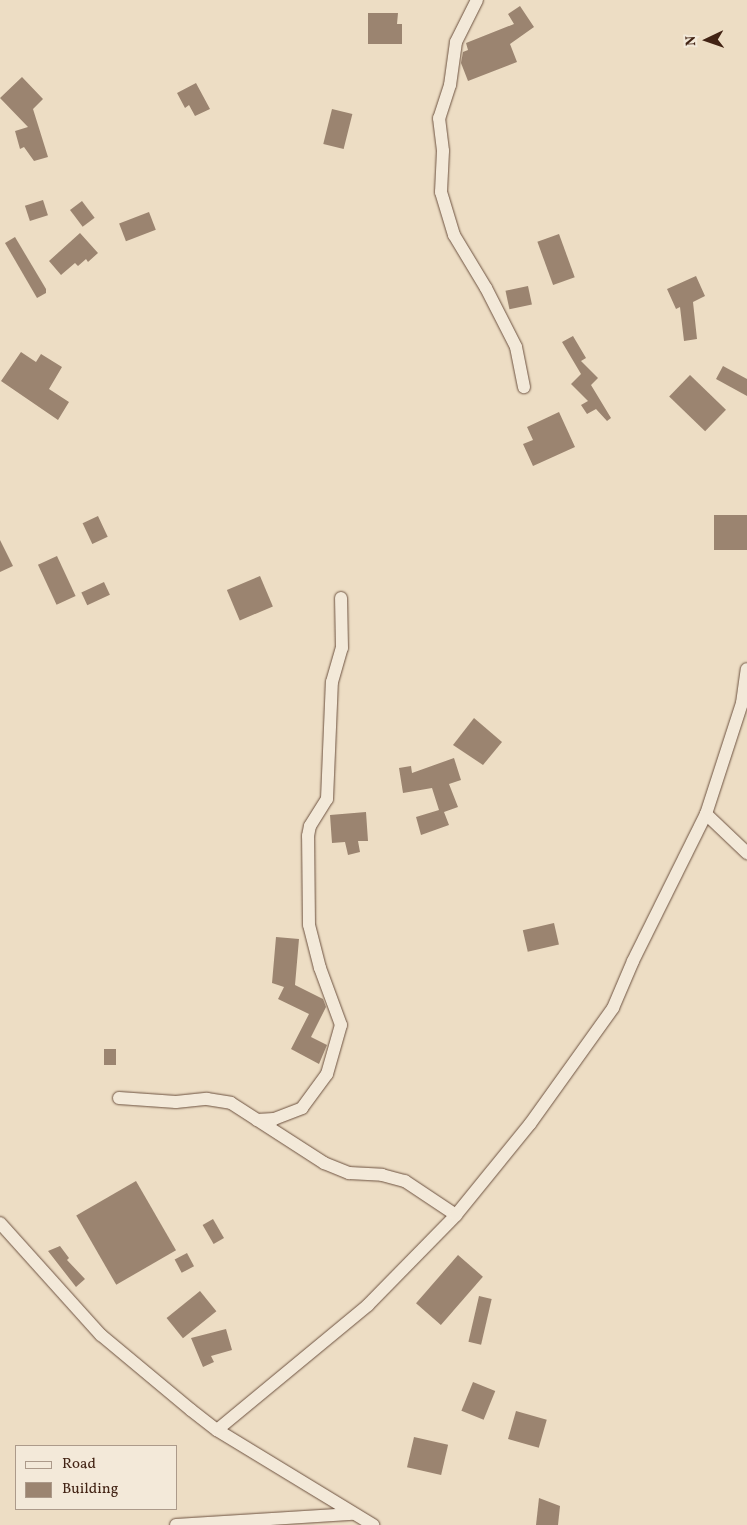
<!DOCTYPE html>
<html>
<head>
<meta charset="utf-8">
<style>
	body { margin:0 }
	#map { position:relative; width:747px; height:1525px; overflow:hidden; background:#edddc4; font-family:Vollkorn,serif }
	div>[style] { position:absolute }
	.building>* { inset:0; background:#9b8470; transform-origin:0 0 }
	.roads { filter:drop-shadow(0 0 1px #6d5240) drop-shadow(0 0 1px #6d5240) }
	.minor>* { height:12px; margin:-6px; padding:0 6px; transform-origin:6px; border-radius:6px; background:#f3e9d9 }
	span { translate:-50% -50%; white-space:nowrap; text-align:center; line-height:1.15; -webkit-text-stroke:4px #f3e9d9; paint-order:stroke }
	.legend { position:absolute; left:15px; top:1445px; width:162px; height:65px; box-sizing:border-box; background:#f3e9d9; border:1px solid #ac9a8a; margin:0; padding:6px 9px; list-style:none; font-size:15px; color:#422314 }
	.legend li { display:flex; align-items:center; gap:10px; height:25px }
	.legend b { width:25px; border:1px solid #ac9a8a }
	.north { position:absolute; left:682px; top:15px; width:50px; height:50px; -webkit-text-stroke:4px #f3e9d9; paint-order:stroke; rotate:267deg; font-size:14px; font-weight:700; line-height:20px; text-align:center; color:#422314 }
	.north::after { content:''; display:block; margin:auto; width:18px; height:22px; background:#422314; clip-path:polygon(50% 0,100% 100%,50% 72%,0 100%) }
</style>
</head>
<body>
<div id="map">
	<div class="building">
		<i style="clip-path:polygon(520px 6px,534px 27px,510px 44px,517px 62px,468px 81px,461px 63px,463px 52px,468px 50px,466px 43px,514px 24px,508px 14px)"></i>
		<i style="clip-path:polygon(368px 13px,398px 13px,397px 24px,402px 24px,402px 44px,368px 44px)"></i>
		<i style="clip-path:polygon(22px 77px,43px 99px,33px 109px,48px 157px,34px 161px,24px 147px,20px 149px,15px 131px,28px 127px,0 98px)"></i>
		<i style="clip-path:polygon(196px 83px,210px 109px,195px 116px,189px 105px,185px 108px,177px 93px)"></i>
		<i style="left:332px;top:109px;width:21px;height:36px;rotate:14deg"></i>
		<i style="left:43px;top:200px;width:16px;height:19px;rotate:72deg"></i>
		<i style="left:82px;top:201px;width:21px;height:15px;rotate:53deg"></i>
		<i style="left:149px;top:212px;width:19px;height:32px;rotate:69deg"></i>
		<i style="clip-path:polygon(80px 233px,98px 253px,88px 262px,86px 259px,78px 266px,75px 263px,61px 275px,49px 261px)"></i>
		<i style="left:559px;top:234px;width:46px;height:23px;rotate:70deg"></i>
		<i style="clip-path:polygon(15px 237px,46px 289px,46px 293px,37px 298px,5px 243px)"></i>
		<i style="clip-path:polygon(696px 276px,705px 296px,693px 302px,697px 339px,684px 341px,680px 307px,676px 309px,667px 289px)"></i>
		<i style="left:528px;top:286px;width:19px;height:23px;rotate:78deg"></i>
		<i style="clip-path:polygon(573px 336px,586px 358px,581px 361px,598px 378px,591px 385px,611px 418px,607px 421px,596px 409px,587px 414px,581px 405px,588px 401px,571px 384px,581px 374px,562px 342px)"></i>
		<i style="clip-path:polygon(21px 352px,36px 362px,41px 354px,62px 367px,49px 389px,69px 402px,58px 420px,1px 381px)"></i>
		<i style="clip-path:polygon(723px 366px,747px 379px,747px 396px,716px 379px)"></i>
		<i style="left:690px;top:375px;width:50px;height:30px;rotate:44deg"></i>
		<i style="clip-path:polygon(559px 412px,575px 447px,533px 466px,523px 444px,533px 440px,527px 427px)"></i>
		<i style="left:714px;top:515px;width:33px;height:35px"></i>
		<i style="left:98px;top:516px;width:23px;height:17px;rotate:65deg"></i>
		<i style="clip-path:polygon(0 540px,13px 566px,0 572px)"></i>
		<i style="left:57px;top:556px;width:44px;height:21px;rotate:65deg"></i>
		<i style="left:260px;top:576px;width:33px;height:36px;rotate:67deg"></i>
		<i style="left:104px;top:582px;width:14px;height:25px;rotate:65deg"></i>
		<i style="clip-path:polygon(474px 718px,502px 742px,483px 765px,453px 745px)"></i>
		<i style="clip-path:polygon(454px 758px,461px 780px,449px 784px,458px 807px,444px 812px,449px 825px,421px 835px,416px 817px,439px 810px,432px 788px,403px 793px,399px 768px,411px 766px,412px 773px)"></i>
		<i style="clip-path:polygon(366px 812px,368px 841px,358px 841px,360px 852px,348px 855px,345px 842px,332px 843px,330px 815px)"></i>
		<i style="left:554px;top:923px;width:22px;height:32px;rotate:77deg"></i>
		<i style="clip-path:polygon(276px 937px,299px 939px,295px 985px,323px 999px,326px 1007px,311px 1037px,327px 1045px,319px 1064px,291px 1049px,309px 1014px,278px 999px,284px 987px,272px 983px)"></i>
		<i style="left:104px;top:1049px;width:12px;height:16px"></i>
		<i style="left:136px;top:1181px;width:80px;height:69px;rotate:60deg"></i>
		<i style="left:213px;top:1219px;width:22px;height:12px;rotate:60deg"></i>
		<i style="clip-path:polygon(60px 1246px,69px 1258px,67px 1260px,85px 1279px,76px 1287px,48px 1251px)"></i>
		<i style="left:187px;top:1253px;width:15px;height:14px;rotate:62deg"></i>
		<i style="left:458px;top:1255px;width:33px;height:64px;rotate:41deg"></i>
		<i style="left:200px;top:1291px;width:26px;height:43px;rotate:51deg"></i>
		<i style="left:479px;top:1296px;width:13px;height:47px;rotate:13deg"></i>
		<i style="clip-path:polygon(226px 1329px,232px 1350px,211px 1356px,214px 1362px,203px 1367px,191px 1338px)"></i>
		<i style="left:473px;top:1382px;width:24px;height:31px;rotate:22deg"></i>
		<i style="left:516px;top:1411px;width:32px;height:29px;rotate:16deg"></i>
		<i style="left:414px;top:1437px;width:35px;height:31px;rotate:13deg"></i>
		<i style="clip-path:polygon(539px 1498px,560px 1506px,558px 1525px,536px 1525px)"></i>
	</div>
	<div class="roads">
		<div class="minor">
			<i style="left:477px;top:0;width:47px;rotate:116.6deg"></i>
			<i style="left:456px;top:42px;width:43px;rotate:97.9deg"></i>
			<i style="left:450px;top:85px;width:35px;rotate:108deg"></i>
			<i style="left:439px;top:118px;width:33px;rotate:83deg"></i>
			<i style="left:443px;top:151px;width:41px;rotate:92.8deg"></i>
			<i style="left:441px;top:192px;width:45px;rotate:73.2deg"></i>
			<i style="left:454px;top:235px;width:62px;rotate:58.9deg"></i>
			<i style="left:486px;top:288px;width:66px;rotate:63deg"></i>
			<i style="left:516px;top:347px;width:41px;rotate:78.7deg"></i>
			<i style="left:706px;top:814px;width:57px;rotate:43.6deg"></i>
			<i style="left:119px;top:1098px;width:57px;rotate:4deg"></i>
			<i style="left:176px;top:1102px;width:31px;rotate:-6deg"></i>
			<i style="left:207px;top:1099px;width:24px;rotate:9deg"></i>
			<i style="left:231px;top:1103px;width:111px;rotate:32.8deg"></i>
			<i style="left:324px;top:1163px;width:27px;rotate:22deg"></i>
			<i style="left:349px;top:1173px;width:33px;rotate:3deg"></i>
			<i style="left:382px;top:1175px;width:24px;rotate:15deg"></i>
			<i style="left:405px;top:1181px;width:61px;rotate:33.7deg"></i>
			<i style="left:257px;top:1120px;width:17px;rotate:-3deg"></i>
			<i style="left:274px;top:1119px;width:30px;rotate:-21deg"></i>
			<i style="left:302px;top:1108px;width:42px;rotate:-53.7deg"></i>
			<i style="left:327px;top:1074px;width:51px;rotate:-74.1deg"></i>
			<i style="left:341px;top:1025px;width:61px;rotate:-110.2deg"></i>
			<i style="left:320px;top:968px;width:44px;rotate:-104.3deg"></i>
			<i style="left:309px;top:925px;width:89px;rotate:-90.6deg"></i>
			<i style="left:308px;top:836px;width:10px;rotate:-79deg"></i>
			<i style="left:310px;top:826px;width:32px;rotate:-58deg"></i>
			<i style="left:327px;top:799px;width:117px;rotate:-87.6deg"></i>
			<i style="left:332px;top:682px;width:35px;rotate:-74deg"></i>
			<i style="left:342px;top:648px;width:50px;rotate:-91.1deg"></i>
			<i style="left:0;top:1223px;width:151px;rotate:48deg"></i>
			<i style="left:101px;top:1335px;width:117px;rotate:39.8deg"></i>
			<i style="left:191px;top:1410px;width:33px;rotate:38deg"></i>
			<i style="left:217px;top:1430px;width:183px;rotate:31.3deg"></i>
			<i style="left:217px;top:1430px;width:196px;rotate:-39.6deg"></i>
			<i style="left:368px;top:1305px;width:126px;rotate:-45.6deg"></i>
			<i style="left:456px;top:1215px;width:117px;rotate:-50.9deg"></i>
			<i style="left:530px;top:1124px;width:143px;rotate:-54.4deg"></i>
			<i style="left:613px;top:1008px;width:51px;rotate:-66.9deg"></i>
			<i style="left:633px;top:961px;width:164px;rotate:-63.6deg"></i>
			<i style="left:706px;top:814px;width:117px;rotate:-72deg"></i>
			<i style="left:742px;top:703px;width:34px;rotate:-82deg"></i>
			<i style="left:176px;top:1525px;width:177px;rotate:-3.6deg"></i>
		</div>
	</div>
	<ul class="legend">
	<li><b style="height:6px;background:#f3e9d9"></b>Road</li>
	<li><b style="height:14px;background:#9b8470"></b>Building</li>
	</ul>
	<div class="north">N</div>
</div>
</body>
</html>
